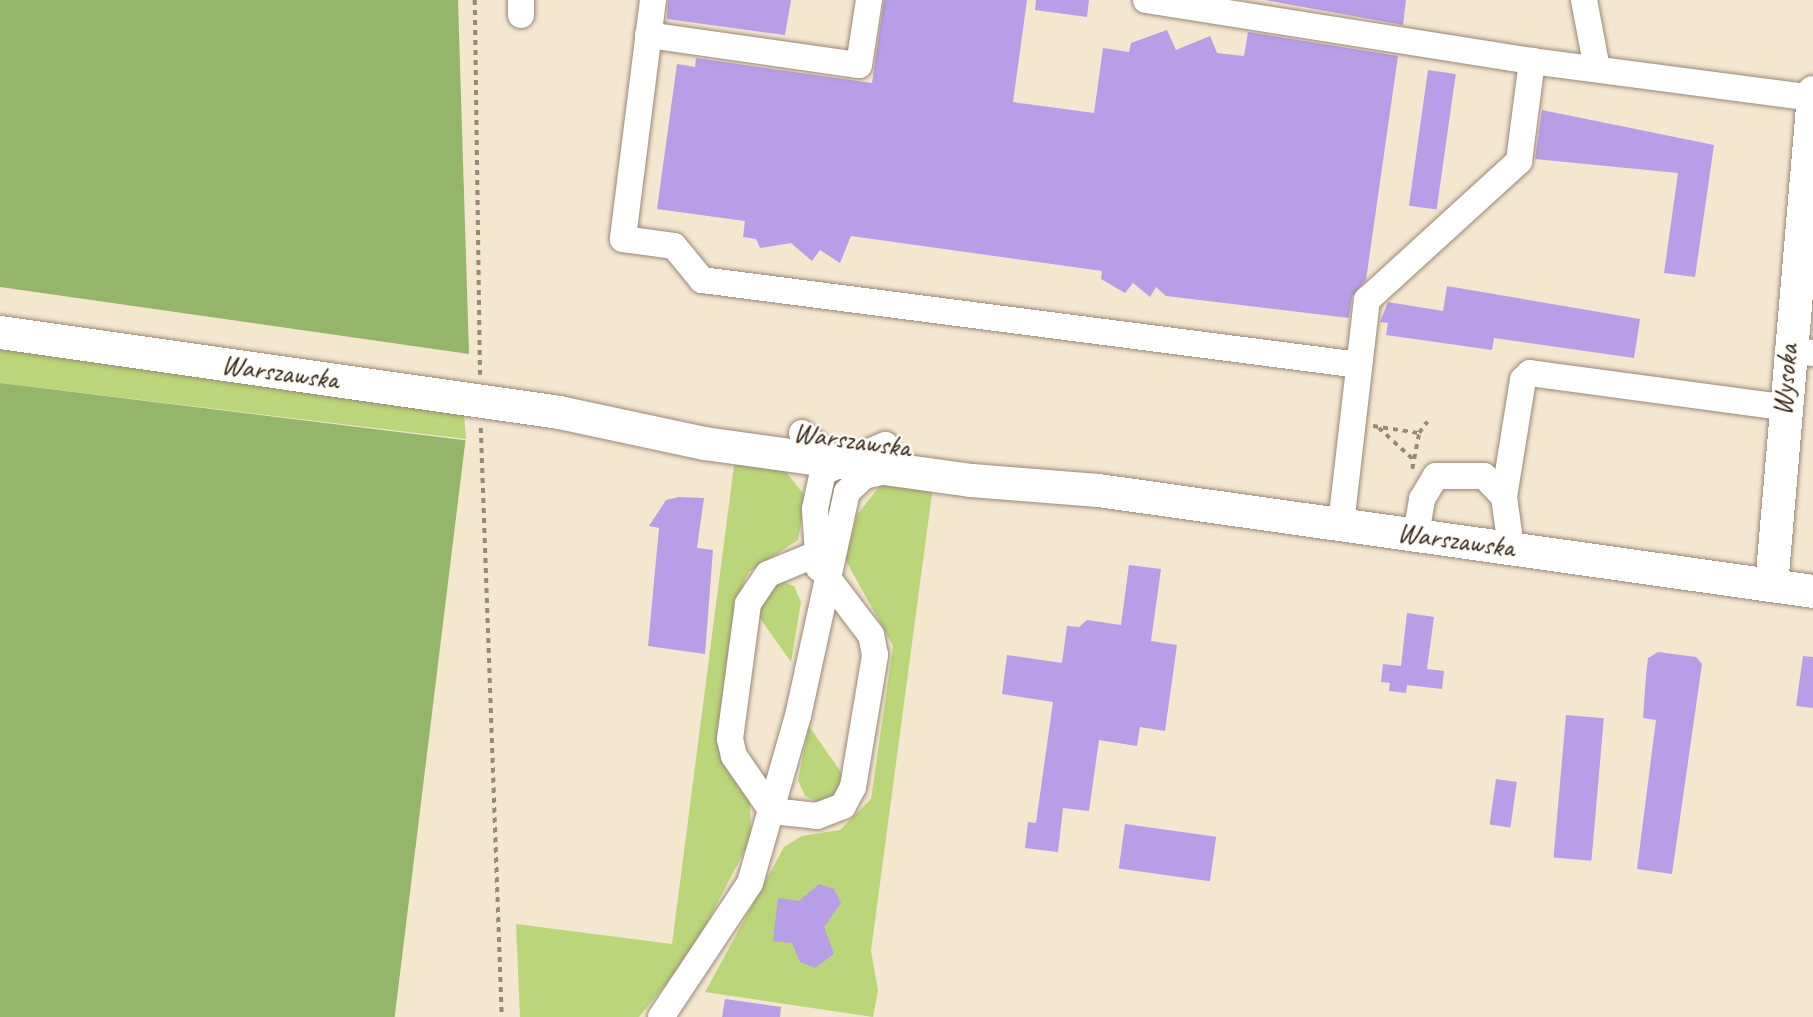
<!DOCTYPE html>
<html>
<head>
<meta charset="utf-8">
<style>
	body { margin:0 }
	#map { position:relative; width:1813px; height:1017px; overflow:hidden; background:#f5e6d0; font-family:Caveat,sans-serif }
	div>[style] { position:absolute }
	.green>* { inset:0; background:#bbd57a }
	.forest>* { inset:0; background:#94b66a; transform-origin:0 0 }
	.building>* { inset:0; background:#b89de7; transform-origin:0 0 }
	.path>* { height:3.5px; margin-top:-1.75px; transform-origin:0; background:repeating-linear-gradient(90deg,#988877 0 5px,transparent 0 10px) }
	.roads { filter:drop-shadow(0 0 2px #988877) drop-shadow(0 0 2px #988877) }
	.minor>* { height:26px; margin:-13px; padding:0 13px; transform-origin:13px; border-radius:13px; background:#fff }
	.major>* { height:33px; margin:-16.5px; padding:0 16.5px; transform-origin:16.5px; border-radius:16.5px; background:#fff }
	span { translate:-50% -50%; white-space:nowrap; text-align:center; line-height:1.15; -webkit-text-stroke:5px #fdfcf7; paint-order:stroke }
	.street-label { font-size:28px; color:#3b2a1e }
</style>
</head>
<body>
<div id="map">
	<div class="green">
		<i style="clip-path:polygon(0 349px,464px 413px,466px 439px,0 383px)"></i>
		<i style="clip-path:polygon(735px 458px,782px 467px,806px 497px,798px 540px,749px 572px,738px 596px,721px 727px,750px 798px,751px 838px,692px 952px,639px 1017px,520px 1017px,516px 924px,672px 944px)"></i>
		<i style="clip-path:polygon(882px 483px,933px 486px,871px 951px,878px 990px,873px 1017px,705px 992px,784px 847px,802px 836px,840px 830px,871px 799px,893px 646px,845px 559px,857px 515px)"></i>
		<i style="clip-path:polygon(779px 581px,794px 586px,801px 602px,791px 662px,755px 611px)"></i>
		<i style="clip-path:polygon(809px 726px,842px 774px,835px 796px,820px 803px,805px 796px,798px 780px)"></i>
	</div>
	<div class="forest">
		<i style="clip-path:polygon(0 0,458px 0,469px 354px,0 287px)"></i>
		<i style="left:0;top:383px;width:469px;height:634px;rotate:7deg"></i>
	</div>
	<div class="building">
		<i style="clip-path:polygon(668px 0,791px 0,785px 35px,667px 19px)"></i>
		<i style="clip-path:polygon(884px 0,1027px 0,1013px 102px,1094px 113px,1103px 48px,1129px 52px,1131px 43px,1167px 30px,1176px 50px,1210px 36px,1217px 53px,1244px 56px,1248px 32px,1398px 56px,1366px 280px,1352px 297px,1349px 318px,1166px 296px,1156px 287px,1150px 297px,1133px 283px,1125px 293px,1101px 279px,1102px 271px,851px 236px,840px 263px,820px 250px,812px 261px,791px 243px,760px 248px,756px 239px,743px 237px,745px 221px,657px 209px,677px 64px,695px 67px,696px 58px,872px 83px)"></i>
		<i style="clip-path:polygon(1036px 0,1089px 0,1087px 17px,1035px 10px)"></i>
		<i style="clip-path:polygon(1265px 0,1406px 0,1403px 25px)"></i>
		<i style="left:1428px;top:70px;width:28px;height:137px;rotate:8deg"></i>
		<i style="clip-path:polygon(1542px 110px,1714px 145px,1695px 277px,1664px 273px,1678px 173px,1535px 159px)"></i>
		<i style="clip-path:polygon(1447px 286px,1640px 319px,1634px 358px,1494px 338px,1492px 350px,1386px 335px,1388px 323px,1380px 322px,1388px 302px,1443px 311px)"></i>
		<i style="clip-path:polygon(679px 497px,704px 498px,697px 548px,713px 550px,705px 654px,648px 646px,659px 528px,649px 526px,666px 500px)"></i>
		<i style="clip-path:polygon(1129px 565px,1161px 569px,1151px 641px,1177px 645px,1165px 731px,1140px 727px,1137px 746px,1099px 740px,1089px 811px,1063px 808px,1058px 852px,1025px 848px,1028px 822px,1036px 823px,1053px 702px,1002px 694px,1007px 655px,1062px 663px,1067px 626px,1079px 627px,1087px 620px,1121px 625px)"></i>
		<i style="clip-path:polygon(1407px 613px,1434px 617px,1427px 669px,1444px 671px,1442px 689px,1407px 685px,1406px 693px,1389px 691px,1390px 683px,1381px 682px,1383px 664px,1401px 666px)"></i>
		<i style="clip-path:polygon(1658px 652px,1696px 657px,1702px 664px,1672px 874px,1637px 869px,1656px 720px,1643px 718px,1646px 676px,1648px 658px)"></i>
		<i style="clip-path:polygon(1803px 656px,1813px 657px,1813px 708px,1796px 706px)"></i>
		<i style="left:1566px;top:715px;width:38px;height:143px;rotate:5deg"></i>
		<i style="left:1496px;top:779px;width:21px;height:46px;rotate:8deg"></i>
		<i style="left:1125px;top:824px;width:92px;height:45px;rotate:8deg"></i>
		<i style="clip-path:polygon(819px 884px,834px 889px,841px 903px,824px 927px,834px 954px,815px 968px,800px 962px,792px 943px,773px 941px,778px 898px,799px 901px)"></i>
		<i style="clip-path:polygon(725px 999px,781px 1007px,780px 1017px,722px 1017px)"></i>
	</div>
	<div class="path">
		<i style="left:475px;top:0;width:375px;rotate:89.2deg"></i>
		<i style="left:1373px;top:426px;width:47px;rotate:8.7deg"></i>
		<i style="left:1419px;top:433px;width:14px;rotate:-54deg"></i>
		<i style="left:481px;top:428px;width:589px;rotate:87.96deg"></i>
		<i style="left:1379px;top:428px;width:47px;rotate:42.4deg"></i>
		<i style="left:1412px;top:469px;width:37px;rotate:-79deg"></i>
	</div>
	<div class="roads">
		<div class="minor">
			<i style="left:521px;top:0;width:15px;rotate:90deg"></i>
			<i style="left:653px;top:0;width:241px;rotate:97.2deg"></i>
			<i style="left:623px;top:239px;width:51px;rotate:7.8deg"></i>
			<i style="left:674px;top:246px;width:44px;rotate:50.5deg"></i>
			<i style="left:702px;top:280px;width:662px;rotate:7.37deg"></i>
			<i style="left:1146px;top:0;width:391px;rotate:9deg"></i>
			<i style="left:1584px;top:0;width:70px;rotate:79.3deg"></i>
			<i style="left:648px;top:35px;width:213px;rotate:8.1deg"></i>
			<i style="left:859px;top:65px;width:66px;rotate:-81.3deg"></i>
			<i style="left:1788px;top:350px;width:25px;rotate:7deg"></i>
			<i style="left:802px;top:433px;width:48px;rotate:40.7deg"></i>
			<i style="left:1504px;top:497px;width:119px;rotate:-80.8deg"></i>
			<i style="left:1523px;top:380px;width:10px;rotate:-45deg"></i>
			<i style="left:1530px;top:373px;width:255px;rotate:7.7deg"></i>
			<i style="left:1341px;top:524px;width:226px;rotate:-83.4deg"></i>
			<i style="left:1367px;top:300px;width:206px;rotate:-42.4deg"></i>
			<i style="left:1519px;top:161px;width:101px;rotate:-82.6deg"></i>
			<i style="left:1532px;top:61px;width:282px;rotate:7.5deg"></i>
			<i style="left:1416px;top:534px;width:36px;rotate:-80deg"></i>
			<i style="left:1422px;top:499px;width:27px;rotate:-59deg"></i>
			<i style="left:1436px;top:476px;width:48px"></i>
			<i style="left:1484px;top:476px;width:29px;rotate:46deg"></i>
			<i style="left:1504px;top:497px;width:50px;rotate:82deg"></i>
			<i style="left:819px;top:553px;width:55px;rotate:157.6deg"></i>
			<i style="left:768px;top:574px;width:36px;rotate:124deg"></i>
			<i style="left:748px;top:604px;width:136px;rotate:97.6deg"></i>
			<i style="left:730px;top:739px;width:17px;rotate:77deg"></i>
			<i style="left:734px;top:756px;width:67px;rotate:55.4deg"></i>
			<i style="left:772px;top:811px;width:45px;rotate:6.3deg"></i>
			<i style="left:817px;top:816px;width:28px;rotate:-21deg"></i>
			<i style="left:843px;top:806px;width:21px;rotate:-62deg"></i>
			<i style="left:853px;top:787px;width:134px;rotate:-80.5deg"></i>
			<i style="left:875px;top:655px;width:20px;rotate:-101deg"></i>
			<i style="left:871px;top:635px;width:74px;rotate:-127.3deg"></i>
			<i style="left:819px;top:568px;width:59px;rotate:-93.9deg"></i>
			<i style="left:815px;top:509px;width:38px;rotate:-78deg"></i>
			<i style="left:823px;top:472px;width:68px;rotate:-23.5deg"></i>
			<i style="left:661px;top:1017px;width:161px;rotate:-56.4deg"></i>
			<i style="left:750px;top:883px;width:174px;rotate:-74deg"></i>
			<i style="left:798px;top:716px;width:229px;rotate:-77.7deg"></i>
			<i style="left:847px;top:492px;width:23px;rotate:-43deg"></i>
			<i style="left:864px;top:476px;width:28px;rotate:-13deg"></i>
		</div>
		<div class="major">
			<i style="left:0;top:332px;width:565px;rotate:8.14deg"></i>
			<i style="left:559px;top:412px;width:148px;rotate:12.1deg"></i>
			<i style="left:704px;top:443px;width:270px;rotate:7.9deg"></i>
			<i style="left:971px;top:480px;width:127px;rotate:4.5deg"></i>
			<i style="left:1098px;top:490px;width:722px;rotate:8.04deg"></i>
			<i style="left:1771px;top:585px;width:495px;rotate:-85.1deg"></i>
		</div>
	</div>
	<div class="street-label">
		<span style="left:280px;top:372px;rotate:8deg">Warszawska</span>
		<span style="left:1785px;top:380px;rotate:-85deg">Wysoka</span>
		<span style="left:852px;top:440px;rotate:8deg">Warszawska</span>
		<span style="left:1456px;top:540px;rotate:8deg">Warszawska</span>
	</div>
</div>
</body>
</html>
